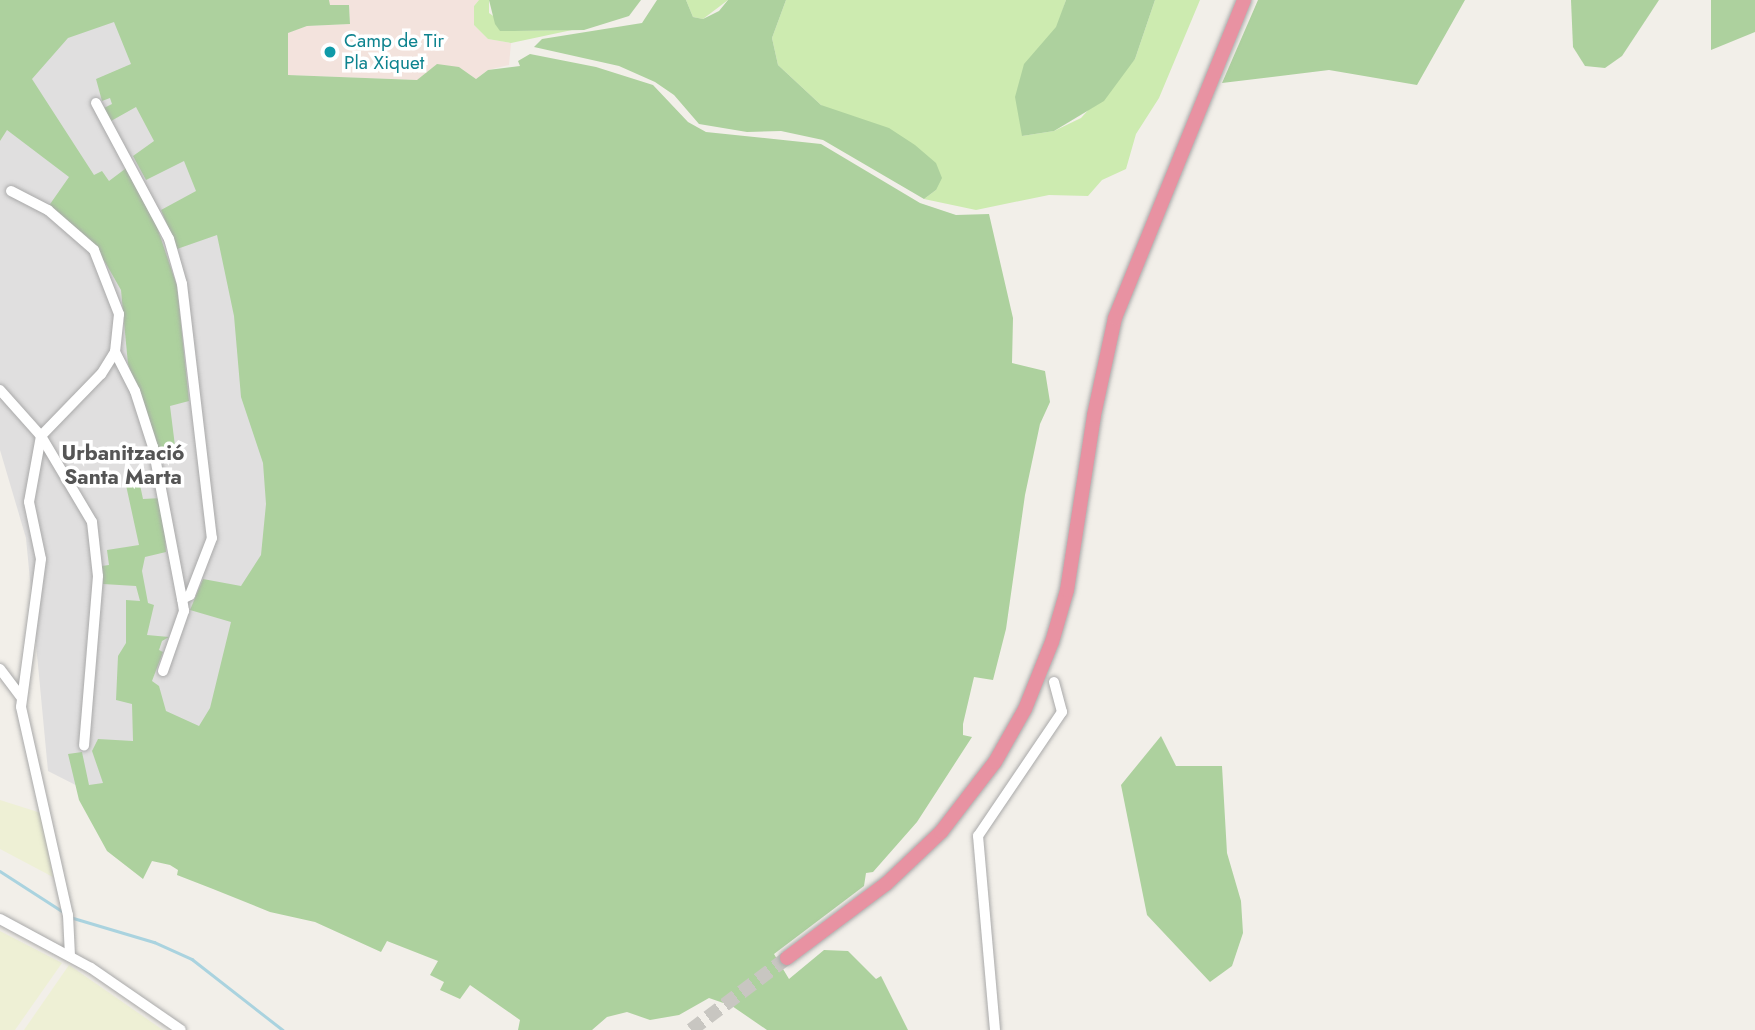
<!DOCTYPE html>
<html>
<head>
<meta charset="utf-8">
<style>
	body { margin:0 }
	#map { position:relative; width:1755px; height:1030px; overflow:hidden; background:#f2efe9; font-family:Jost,sans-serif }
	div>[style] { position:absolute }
	.residential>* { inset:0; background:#e0dfdf }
	.military>* { inset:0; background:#f3e3dd }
	.farmland>* { inset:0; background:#eef0d5 }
	.grass>* { inset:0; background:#cdebb0 }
	.forest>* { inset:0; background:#add19e }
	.stream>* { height:2.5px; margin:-1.25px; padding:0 1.25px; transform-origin:1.25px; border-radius:1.25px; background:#aad3df }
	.highway-tunnel>* { height:14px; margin-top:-7px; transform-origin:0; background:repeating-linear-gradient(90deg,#c8c6c1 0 14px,transparent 0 21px) }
	.roads { filter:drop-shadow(0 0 2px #a9a9a9) drop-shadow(0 0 2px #a9a9a9) }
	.minor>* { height:10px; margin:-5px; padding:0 5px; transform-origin:5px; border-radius:5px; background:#fff }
	.highway>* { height:14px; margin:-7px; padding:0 7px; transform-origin:7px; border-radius:7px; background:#e892a2 }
	.dots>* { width:19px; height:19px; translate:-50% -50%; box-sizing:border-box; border:4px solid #fff; border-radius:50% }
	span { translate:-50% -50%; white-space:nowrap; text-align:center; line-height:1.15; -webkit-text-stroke:7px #fff; paint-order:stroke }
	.culture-label { font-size:19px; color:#0d838f }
	.left { translate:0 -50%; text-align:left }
	.neighbourhood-label { font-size:21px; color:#555; font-weight:700 }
</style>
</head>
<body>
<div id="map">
	<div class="residential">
		<i style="clip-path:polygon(105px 1px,202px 119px,258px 377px,274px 565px,232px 737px,111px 803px,48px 771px,26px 538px,0 450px,0 81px)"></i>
	</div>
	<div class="military">
		<i style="clip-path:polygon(329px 0,479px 0,474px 6px,474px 25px,488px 39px,511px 43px,509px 65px,488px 70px,476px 79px,459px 67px,432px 69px,418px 80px,288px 75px,287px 33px,307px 26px,350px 24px,349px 5px,329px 5px)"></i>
	</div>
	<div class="farmland">
		<i style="clip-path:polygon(0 800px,41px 813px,53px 877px,0 849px)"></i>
		<i style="clip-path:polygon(0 931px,62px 963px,15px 1030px,0 1030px)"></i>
		<i style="clip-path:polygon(69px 965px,163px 1030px,24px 1030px)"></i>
	</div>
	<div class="grass">
		<i style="clip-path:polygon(479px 0,489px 0,489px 13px,514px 31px,572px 30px,511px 43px,488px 39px,474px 25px,474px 6px)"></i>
		<i style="clip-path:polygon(686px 0,728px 0,703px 19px,693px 17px)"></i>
		<i style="clip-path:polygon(786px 0,1066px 0,1022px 136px,1054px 131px,1081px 118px,1135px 59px,1155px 0,1200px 0,1159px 98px,1136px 134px,1126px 169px,1102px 180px,1088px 196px,1049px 195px,976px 210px,924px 199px,936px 190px,821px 105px,778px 65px,772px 38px)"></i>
	</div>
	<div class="forest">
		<i style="clip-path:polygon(0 0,329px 0,330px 5px,349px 5px,350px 24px,307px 26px,288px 33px,288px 75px,417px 80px,437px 64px,459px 67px,476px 79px,488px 70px,520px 66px,518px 61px,530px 54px,596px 67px,653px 85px,688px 122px,706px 132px,821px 144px,920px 203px,956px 215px,989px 214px,1013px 318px,1012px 363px,1045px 371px,1050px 402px,1040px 424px,1025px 495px,1006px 629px,993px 680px,974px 677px,963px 724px,963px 735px,972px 737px,917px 822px,873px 872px,866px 873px,864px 886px,774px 954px,789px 979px,824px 950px,848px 951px,876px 979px,881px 976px,908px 1030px,767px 1030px,732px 1006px,709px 998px,679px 1015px,650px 1020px,627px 1012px,607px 1017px,592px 1030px,518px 1030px,520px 1020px,470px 985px,460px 999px,440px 990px,444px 982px,430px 975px,438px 961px,387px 941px,381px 952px,315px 922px,270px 912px,213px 889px,177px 875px,178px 870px,170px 865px,152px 861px,143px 879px,107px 851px,79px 800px,68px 754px,82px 752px,89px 785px,103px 783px,92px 751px,98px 739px,133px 741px,132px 704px,116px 700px,118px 656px,126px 643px,126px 600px,140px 601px,136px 586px,103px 584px,102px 566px,109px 565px,107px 550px,139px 545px,124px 476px,132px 474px,134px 487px,140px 485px,143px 499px,161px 498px,164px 517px,166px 552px,145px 557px,142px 571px,148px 603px,154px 605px,147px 635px,169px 637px,162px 641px,159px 650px,163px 652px,152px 681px,159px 686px,166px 711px,199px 726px,210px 708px,231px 622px,190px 610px,203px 579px,241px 586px,261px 555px,266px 504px,263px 463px,241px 397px,234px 316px,217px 235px,177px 249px,161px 210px,196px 191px,184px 161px,146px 180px,133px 156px,154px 141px,136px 107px,111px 121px,104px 108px,112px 104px,110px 98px,102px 101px,96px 79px,131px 64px,114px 22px,68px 38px,32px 79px,94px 175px,102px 171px,109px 181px,125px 169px,126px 161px,154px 218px,177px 286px,189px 401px,170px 406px,175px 446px,157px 450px,128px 364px,121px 290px,105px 262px,48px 207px,69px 177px,7px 130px,0 141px)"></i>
		<i style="clip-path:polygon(489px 0,641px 0,629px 16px,584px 30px,514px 31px,500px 31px,495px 24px)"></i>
		<i style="clip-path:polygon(657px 0,686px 0,693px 17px,703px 19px,719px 11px,728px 0,786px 0,772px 38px,778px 65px,821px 105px,889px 128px,915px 145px,936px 163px,942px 178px,936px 190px,924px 199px,823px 140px,781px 131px,747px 132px,699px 124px,674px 95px,655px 82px,619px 66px,534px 47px,542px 39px,642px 23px)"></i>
		<i style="clip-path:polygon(1066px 0,1155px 0,1135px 59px,1104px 101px,1054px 131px,1022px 136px,1015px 97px,1024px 64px,1056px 27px)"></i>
		<i style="clip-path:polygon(1258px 0,1465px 0,1417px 85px,1329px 70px,1222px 83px)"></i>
		<i style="clip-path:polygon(1571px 0,1659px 0,1622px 56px,1605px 68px,1585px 66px,1573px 47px)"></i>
		<i style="clip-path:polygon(1711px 0,1755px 0,1755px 32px,1711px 50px)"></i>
		<i style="clip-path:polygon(1161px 736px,1176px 766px,1222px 766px,1227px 853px,1241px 901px,1243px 933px,1232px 966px,1210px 982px,1147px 915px,1121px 785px)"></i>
	</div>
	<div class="stream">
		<i style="left:0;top:871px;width:77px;rotate:32.9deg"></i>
		<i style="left:70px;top:917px;width:88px;rotate:16.6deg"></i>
		<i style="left:154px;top:942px;width:42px;rotate:24.1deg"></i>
		<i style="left:192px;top:959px;width:115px;rotate:38deg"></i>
	</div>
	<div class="highway-tunnel">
		<i style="left:691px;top:1030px;width:120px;rotate:-36.9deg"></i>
	</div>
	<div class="roads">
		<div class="minor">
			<i style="left:96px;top:103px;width:154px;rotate:61.8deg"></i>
			<i style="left:169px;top:239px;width:47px;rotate:73.9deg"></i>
			<i style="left:182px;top:284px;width:256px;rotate:83.3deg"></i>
			<i style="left:212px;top:538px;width:61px;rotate:111.1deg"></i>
			<i style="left:190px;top:595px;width:9px;rotate:153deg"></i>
			<i style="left:182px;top:599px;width:155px;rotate:-100.8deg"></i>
			<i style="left:153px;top:447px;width:59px;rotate:-107.8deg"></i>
			<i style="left:135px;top:391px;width:44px;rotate:-117.1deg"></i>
			<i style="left:11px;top:191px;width:42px;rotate:27.2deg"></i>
			<i style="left:48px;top:210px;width:61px;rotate:41deg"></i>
			<i style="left:94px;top:250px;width:69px;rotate:68.7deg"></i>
			<i style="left:119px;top:314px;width:38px;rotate:96deg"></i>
			<i style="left:115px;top:352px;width:26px;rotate:122deg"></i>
			<i style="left:101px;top:374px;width:86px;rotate:134.1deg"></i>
			<i style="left:41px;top:436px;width:67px;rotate:100.3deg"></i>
			<i style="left:29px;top:502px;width:58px;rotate:78.1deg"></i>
			<i style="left:41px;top:559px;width:149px;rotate:97.7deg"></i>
			<i style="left:21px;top:707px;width:213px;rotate:77.3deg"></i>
			<i style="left:68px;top:915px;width:41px;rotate:87.2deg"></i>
			<i style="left:0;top:390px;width:62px;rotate:48.3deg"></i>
			<i style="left:41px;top:436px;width:100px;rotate:59.3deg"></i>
			<i style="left:92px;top:522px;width:54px;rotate:83.7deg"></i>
			<i style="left:98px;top:576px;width:170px;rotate:94.7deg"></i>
			<i style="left:0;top:669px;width:35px;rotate:53deg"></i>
			<i style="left:163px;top:671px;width:64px;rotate:-70.7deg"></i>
			<i style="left:184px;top:611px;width:12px;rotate:-99deg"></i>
			<i style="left:0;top:919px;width:103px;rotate:28.3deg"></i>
			<i style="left:91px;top:968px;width:109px;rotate:34.6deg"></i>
			<i style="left:995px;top:1030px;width:195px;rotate:-95deg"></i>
			<i style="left:978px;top:836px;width:150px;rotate:-55.9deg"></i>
			<i style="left:1062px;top:712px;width:31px;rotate:-105deg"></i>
		</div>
		<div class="highway">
			<i style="left:787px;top:958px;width:124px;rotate:-36.8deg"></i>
			<i style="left:886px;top:884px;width:76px;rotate:-43.4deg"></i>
			<i style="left:941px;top:832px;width:88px;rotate:-52.4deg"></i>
			<i style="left:995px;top:762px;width:61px;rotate:-60.5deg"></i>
			<i style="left:1025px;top:709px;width:72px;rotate:-68.1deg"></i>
			<i style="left:1052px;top:642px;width:54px;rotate:-73.9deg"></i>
			<i style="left:1067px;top:590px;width:177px;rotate:-81.2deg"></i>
			<i style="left:1094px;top:415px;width:99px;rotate:-77.8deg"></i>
			<i style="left:1115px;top:318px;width:343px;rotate:-67.9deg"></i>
		</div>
	</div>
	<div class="dots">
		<i style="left:330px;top:52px;background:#0f9aa8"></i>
	</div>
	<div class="culture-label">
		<span class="left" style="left:344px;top:52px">Camp de Tir<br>Pla Xiquet</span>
	</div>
	<div class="neighbourhood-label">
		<span style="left:123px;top:465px">Urbanització<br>Santa Marta</span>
	</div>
</div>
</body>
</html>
